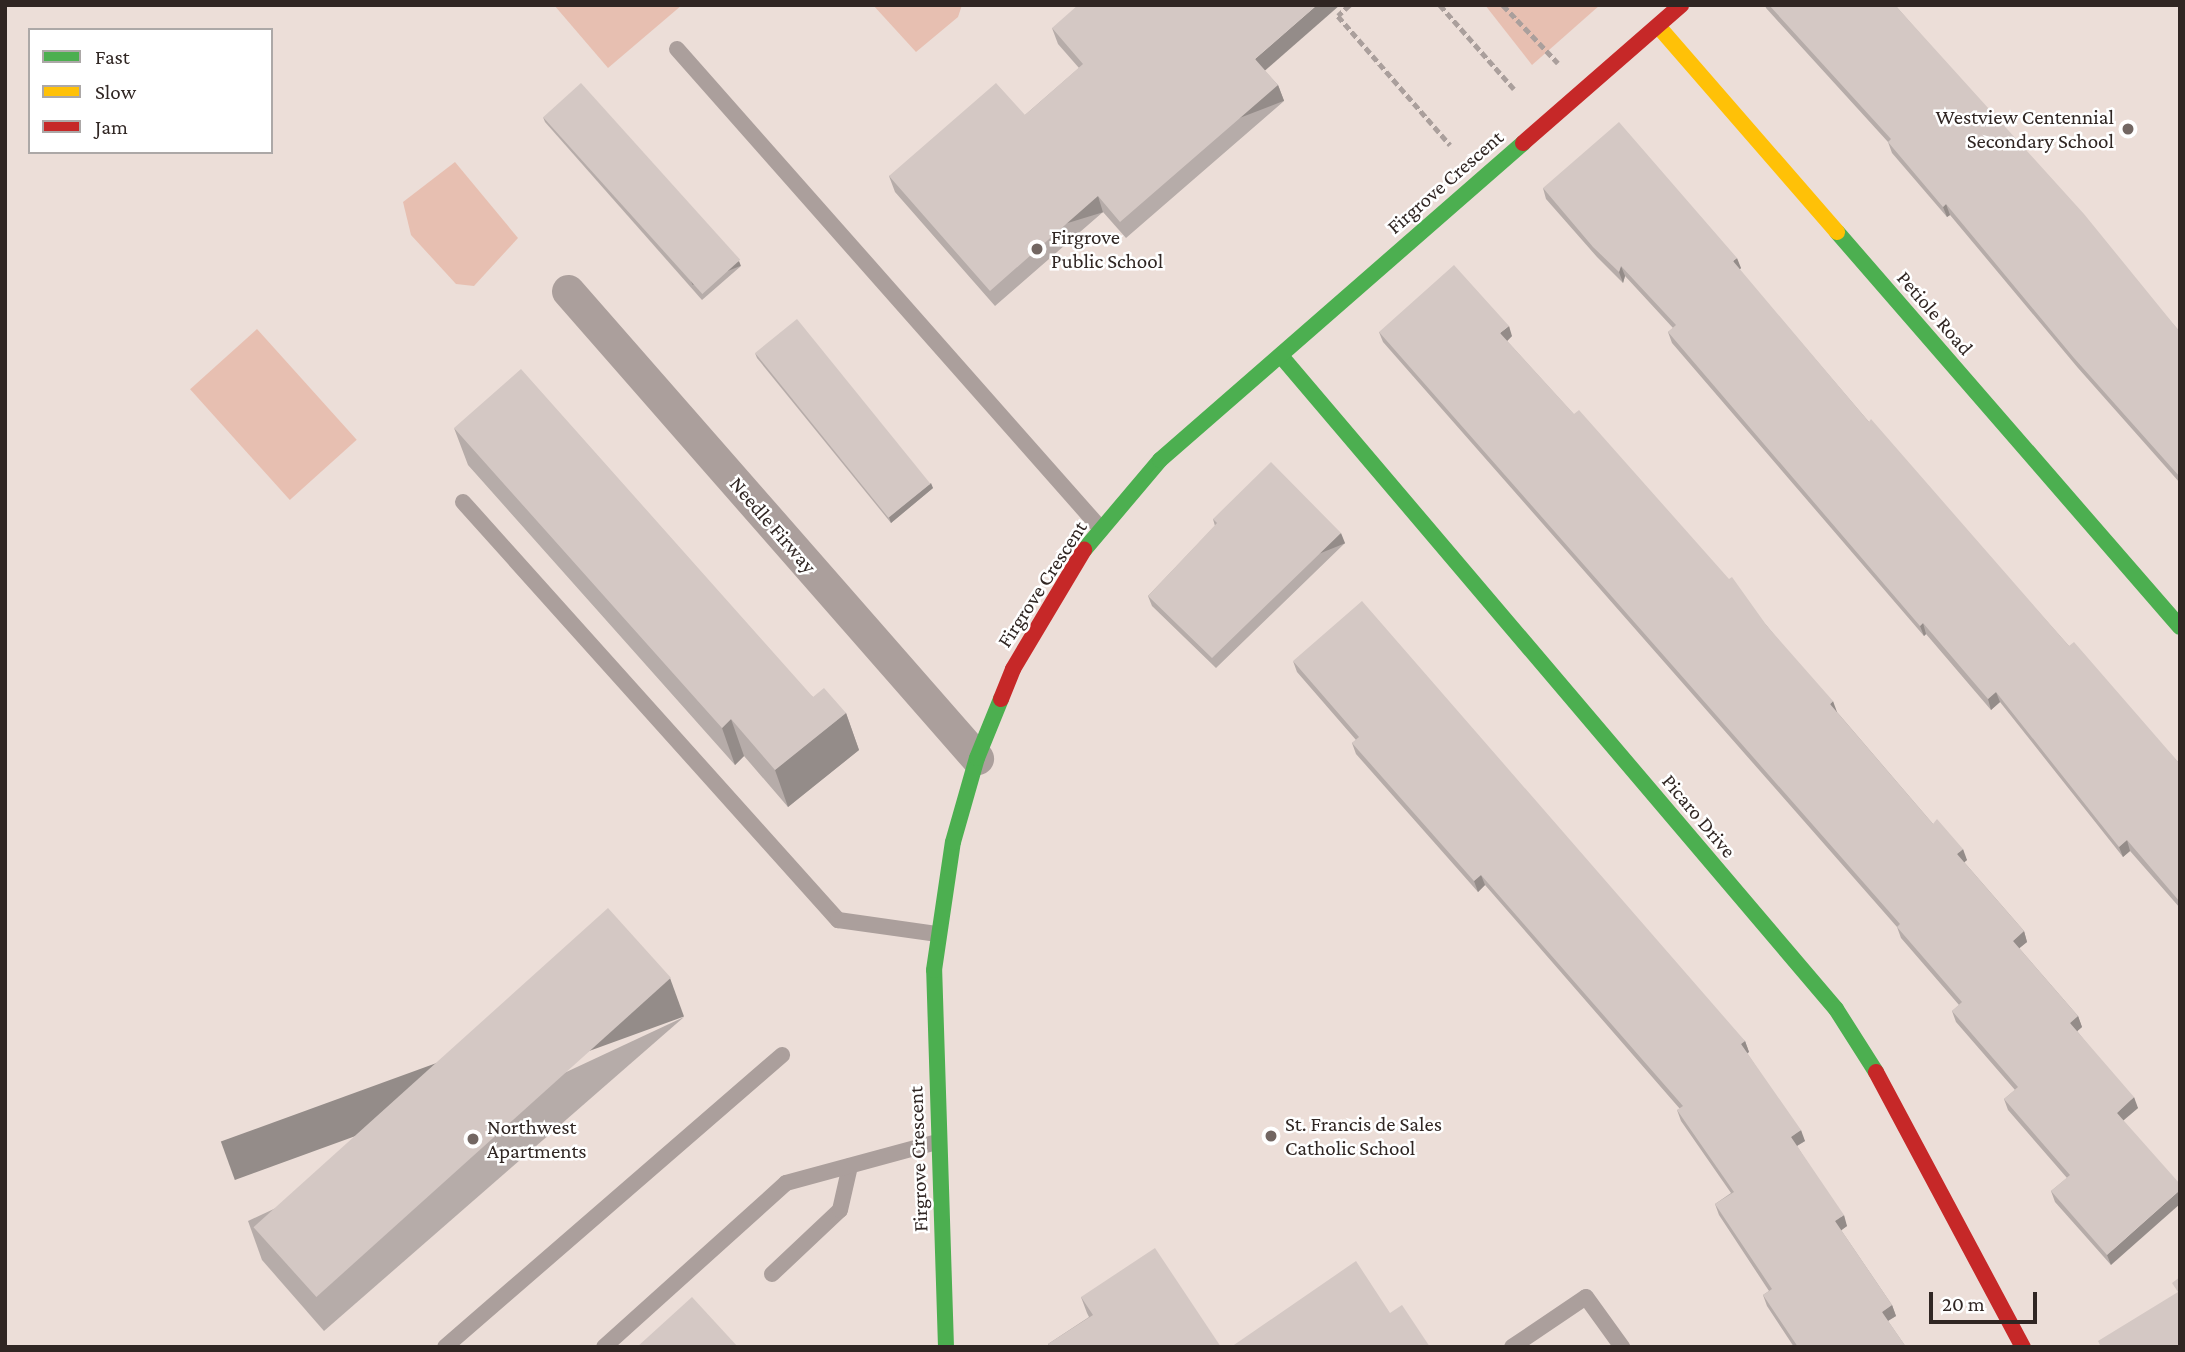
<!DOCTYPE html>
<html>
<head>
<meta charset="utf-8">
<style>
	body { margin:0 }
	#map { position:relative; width:2185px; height:1352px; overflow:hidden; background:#ecded8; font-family:"Crimson Pro",serif }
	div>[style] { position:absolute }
	.green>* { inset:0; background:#e7bfb1; transform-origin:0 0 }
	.path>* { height:4.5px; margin-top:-2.25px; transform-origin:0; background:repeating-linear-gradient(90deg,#aa9f9c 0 7px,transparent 0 10.5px) }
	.lane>* { height:16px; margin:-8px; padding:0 8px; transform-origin:8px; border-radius:8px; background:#ab9f9c }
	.street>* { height:33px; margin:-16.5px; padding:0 16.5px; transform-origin:16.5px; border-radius:16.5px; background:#ab9f9c }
	.fast>* { height:16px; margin:-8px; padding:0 8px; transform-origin:8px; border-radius:8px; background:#4caf50 }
	.slow>* { height:16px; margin:-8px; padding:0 8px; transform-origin:8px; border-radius:8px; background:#ffc107 }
	.jam>* { height:16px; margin:-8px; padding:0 8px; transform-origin:8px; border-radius:8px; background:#c62828 }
	.wall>* { inset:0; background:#b6aca9 }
	.shaded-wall>* { inset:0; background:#948c89; transform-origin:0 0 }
	.building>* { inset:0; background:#d4c8c4; transform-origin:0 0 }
	.dots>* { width:19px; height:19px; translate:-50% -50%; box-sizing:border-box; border:4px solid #fff; border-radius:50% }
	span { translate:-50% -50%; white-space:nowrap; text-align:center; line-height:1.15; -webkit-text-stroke:5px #fff; paint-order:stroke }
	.poi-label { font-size:21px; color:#302623 }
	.right { translate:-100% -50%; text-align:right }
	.left { translate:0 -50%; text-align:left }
	.street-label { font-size:21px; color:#302623 }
	.frame { position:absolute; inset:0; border:7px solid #302623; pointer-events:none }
	.legend { position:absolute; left:28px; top:28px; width:245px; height:126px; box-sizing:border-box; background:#fff; border:2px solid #aca8a7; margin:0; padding:9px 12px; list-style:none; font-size:21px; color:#302623 }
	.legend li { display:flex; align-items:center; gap:14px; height:35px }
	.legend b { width:35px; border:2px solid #aca8a7 }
	.scale { position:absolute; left:1929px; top:1292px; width:108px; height:32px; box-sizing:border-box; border:4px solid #302623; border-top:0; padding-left:9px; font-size:21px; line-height:24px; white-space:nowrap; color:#302623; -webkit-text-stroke:5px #fff; paint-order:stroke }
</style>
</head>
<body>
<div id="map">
	<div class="green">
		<i style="clip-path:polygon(554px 5px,682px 5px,608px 68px)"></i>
		<i style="clip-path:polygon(873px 5px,962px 5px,958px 17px,916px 52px)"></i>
		<i style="clip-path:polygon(1485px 5px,1600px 5px,1532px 65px)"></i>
		<i style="clip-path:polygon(455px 162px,518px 238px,474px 286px,456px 284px,411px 235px,403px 202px)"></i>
		<i style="left:257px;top:329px;width:149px;height:90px;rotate:48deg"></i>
	</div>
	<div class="path">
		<i style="left:1350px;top:5px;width:16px;rotate:137deg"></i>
		<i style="left:1338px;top:16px;width:171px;rotate:49deg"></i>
		<i style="left:1440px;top:5px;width:112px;rotate:48.6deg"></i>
		<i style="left:1503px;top:5px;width:80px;rotate:46.5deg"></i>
	</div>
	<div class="lane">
		<i style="left:677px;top:49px;width:640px;rotate:48.54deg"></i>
		<i style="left:463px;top:502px;width:562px;rotate:48.1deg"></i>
		<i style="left:838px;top:920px;width:101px;rotate:8deg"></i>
		<i style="left:772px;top:1274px;width:93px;rotate:-43.3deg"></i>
		<i style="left:840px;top:1210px;width:45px;rotate:-77.2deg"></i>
		<i style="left:445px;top:1347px;width:446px;rotate:-40.9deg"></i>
		<i style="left:604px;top:1347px;width:245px;rotate:-42deg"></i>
		<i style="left:786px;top:1183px;width:156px;rotate:-15.2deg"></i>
		<i style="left:1512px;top:1347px;width:89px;rotate:-34deg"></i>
		<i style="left:1586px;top:1297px;width:62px;rotate:54.2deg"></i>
	</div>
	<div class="street">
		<i style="left:568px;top:291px;width:621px;rotate:48.79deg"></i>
	</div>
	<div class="fast">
		<i style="left:1837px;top:232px;width:523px;rotate:49.03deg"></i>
		<i style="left:1281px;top:356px;width:857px;rotate:49.64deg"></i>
		<i style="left:1836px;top:1009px;width:75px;rotate:57.6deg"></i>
		<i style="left:1084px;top:550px;width:118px;rotate:-49.8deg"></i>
		<i style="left:1160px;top:460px;width:482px;rotate:-41.1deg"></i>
		<i style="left:946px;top:1347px;width:377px;rotate:-91.8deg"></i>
		<i style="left:934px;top:970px;width:129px;rotate:-81.6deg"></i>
		<i style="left:953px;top:842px;width:87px;rotate:-74.1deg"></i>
		<i style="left:977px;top:758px;width:64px;rotate:-67.9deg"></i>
	</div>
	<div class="slow">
		<i style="left:1658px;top:26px;width:273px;rotate:49deg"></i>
	</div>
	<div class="jam">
		<i style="left:1523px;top:143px;width:210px;rotate:-41.1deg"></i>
		<i style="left:1001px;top:699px;width:32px;rotate:-68deg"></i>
		<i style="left:1013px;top:669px;width:139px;rotate:-59.2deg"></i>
		<i style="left:1876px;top:1072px;width:312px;rotate:61.9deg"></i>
	</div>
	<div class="wall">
		<i style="clip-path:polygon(1765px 5px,1895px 5px,2180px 332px,2180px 483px,2078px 368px,1950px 215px,1947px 217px,1892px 153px,1888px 142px,1766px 8px)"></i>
		<i style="clip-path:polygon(1052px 28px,1265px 71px,1278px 85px,1284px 101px,1126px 238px,1103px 212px,995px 306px,895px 192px,889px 176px,1025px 115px,1079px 68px,1058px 44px)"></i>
		<i style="clip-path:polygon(543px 117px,741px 266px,702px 300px,545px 122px)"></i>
		<i style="clip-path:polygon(1543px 188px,1741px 268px,1739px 270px,1869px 422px,2069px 646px,2180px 764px,2180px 908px,2130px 851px,2123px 857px,2000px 702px,1991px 710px,1926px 634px,1924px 636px,1672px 343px,1668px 332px,1673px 328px,1625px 276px,1623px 283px,1597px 257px,1546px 199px)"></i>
		<i style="clip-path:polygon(1379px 332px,1512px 336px,1507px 341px,1767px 626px,1837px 712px,1933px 824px,1967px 860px,1964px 862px,2024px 931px,2027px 942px,2019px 948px,2078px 1016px,2082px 1027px,2077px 1031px,2138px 1108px,2123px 1121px,2111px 1265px,2055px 1202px,2051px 1191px,2067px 1178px,2008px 1110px,2004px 1099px,2015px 1090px,1956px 1022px,1952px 1011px,1959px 1005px,1901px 938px,1897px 927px,1383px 342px)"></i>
		<i style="clip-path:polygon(755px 353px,933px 488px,891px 523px,757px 358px)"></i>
		<i style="clip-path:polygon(454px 428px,813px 697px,846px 713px,859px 750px,788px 807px,744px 756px,735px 765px,468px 465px)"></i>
		<i style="clip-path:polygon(1213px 519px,1345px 543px,1216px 668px,1152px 606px,1148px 596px,1215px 526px)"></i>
		<i style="clip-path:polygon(1293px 661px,1745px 1041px,1749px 1052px,1747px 1053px,1805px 1141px,1797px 1146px,1847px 1226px,1841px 1230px,1892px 1305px,1896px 1316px,1888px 1321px,1906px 1347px,1794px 1347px,1767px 1306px,1763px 1295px,1769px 1291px,1719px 1215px,1715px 1204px,1731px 1193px,1681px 1121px,1677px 1110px,1680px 1109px,1485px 885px,1478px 892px,1356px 754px,1352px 743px,1356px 740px,1297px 672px)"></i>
		<i style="clip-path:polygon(684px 1017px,324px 1331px,262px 1260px,248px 1221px)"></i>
		<i style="clip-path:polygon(1081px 1297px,1221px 1347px,1049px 1347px,1048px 1344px,1089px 1317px,1087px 1313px)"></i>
	</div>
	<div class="shaded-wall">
		<i style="clip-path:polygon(1317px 5px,1340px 5px,1261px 74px,1255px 59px)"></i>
		<i style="left:1278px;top:85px;width:17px;height:209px;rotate:69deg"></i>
		<i style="left:1098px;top:196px;width:17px;height:144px;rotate:73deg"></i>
		<i style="clip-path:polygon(1946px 204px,1950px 215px,1947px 217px,1943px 207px)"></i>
		<i style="clip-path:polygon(1737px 258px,1741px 268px,1737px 272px,1733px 261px)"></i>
		<i style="left:739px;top:261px;width:5px;height:52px;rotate:68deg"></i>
		<i style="clip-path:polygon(1621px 266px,1625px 276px,1623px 283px,1619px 272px)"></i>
		<i style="clip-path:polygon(1509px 326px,1512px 336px,1504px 344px,1500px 333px)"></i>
		<i style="clip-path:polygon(931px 483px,933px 488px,891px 523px,889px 517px)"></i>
		<i style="left:1341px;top:533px;width:11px;height:180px;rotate:68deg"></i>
		<i style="clip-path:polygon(1923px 623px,1926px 634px,1924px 636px,1920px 626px)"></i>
		<i style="clip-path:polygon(1996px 692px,2000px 702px,1991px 710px,1988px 699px)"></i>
		<i style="clip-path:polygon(1833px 701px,1837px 712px,1834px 715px,1830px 704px)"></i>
		<i style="clip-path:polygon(846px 713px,859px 750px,788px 807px,775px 770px)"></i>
		<i style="clip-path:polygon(731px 719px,744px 756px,735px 765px,722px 728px)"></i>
		<i style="clip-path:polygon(2127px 840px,2130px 851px,2123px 857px,2119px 847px)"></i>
		<i style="clip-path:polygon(1963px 849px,1967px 860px,1961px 865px,1957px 854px)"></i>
		<i style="clip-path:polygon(1481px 875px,1485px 885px,1478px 892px,1474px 881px)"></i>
		<i style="clip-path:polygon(2024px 931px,2027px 942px,2016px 951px,2013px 941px)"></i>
		<i style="left:670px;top:978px;width:41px;height:478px;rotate:70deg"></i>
		<i style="clip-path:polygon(2078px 1016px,2082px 1027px,2074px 1034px,2070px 1023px)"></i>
		<i style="clip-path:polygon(1745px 1041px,1749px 1052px,1745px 1055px,1741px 1044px)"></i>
		<i style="clip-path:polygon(2134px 1097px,2138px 1108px,2120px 1123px,2117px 1113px)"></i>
		<i style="clip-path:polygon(1801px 1130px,1805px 1141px,1795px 1147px,1791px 1137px)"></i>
		<i style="clip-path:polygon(2180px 1190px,2180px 1204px,2111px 1265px,2107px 1255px)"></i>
		<i style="clip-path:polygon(1844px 1215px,1847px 1226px,1839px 1232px,1835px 1221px)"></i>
		<i style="clip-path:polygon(1892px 1305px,1896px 1316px,1886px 1322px,1882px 1312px)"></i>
	</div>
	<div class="building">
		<i style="clip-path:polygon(1078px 5px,1317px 5px,1255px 59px,1278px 85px,1120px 222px,1098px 196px,990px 291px,889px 176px,996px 83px,1025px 115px,1083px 64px,1052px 28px)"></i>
		<i style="clip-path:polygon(1769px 5px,1895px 5px,2084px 214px,2180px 332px,2180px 477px,2074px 358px,1946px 204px,1943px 207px,1888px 142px,1891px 139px)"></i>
		<i style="left:581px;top:83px;width:238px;height:51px;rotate:48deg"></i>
		<i style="clip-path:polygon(1619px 122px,1737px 258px,1733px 261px,1869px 422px,1871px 419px,2069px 646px,2074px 642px,2180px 764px,2180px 902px,2127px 840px,2119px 847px,1996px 692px,1988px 699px,1923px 623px,1920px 626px,1668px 332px,1676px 325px,1621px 266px,1619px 272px,1593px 247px,1543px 188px)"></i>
		<i style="clip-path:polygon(1454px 265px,1509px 326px,1500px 333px,1574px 414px,1579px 410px,1729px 579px,1732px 577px,1767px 626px,1833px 701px,1830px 704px,1933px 824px,1937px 819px,1963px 849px,1957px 854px,2024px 931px,2013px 941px,2078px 1016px,2070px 1023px,2134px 1097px,2117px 1113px,2180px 1184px,2180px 1190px,2107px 1255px,2051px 1191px,2070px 1175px,2004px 1099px,2018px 1087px,1952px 1011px,1962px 1002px,1897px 927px,1900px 924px,1379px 332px)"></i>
		<i style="left:797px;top:319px;width:212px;height:54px;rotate:51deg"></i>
		<i style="clip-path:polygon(521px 369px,813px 697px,824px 688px,846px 713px,775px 770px,731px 719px,722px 728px,454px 428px)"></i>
		<i style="clip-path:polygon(1271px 462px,1341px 533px,1212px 658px,1148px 596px,1217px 523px,1213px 519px)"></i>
		<i style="clip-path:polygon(1362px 601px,1745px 1041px,1741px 1044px,1801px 1130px,1791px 1137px,1844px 1215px,1835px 1221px,1892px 1305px,1882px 1312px,1906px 1347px,1798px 1347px,1763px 1295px,1772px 1289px,1715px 1204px,1734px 1192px,1677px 1110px,1683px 1106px,1481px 875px,1474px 881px,1352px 743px,1359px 737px,1293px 661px)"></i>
		<i style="left:608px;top:908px;width:94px;height:477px;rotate:48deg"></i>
		<i style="clip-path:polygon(1155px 1248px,1221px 1347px,1050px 1347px,1048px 1344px,1093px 1315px,1081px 1297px)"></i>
		<i style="clip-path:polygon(1356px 1261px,1390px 1313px,1402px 1305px,1430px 1347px,1231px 1347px)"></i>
		<i style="clip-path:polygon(2180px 1277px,2180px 1347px,2101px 1347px,2098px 1341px,2178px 1292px,2172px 1283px)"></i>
		<i style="clip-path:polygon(692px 1297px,738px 1347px,637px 1347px)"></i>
	</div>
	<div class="dots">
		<i style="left:2128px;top:129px;background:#726662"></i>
		<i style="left:1037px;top:249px;background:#726662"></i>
		<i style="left:1271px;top:1136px;background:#726662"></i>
		<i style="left:473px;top:1139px;background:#726662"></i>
	</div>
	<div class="poi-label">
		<span class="right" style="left:2114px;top:129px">Westview Centennial<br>Secondary School</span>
		<span class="left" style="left:1051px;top:249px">Firgrove<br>Public School</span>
		<span class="left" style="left:1285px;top:1136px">St. Francis de Sales<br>Catholic School</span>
		<span class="left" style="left:487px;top:1139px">Northwest<br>Apartments</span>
	</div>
	<div class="street-label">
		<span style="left:1445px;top:182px;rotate:-41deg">Firgrove Crescent</span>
		<span style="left:1935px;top:313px;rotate:49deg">Petiole Road</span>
		<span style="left:773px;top:525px;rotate:49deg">Needle Firway</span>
		<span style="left:1042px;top:584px;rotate:-57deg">Firgrove Crescent</span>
		<span style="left:1699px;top:816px;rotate:50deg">Picaro Drive</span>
		<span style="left:918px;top:1159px;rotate:-92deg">Firgrove Crescent</span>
	</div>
	<div class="frame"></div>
	<ul class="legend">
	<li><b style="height:9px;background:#4caf50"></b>Fast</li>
	<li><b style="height:9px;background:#ffc107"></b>Slow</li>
	<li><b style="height:9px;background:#c62828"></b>Jam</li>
	</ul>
	<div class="scale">20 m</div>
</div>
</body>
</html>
